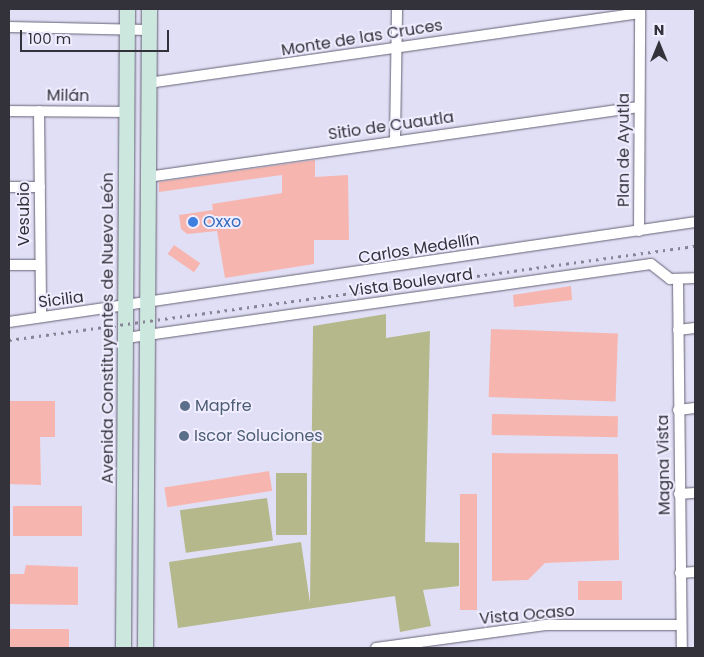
<!DOCTYPE html>
<html>
<head>
<meta charset="utf-8">
<style>
	body { margin:0 }
	#map { position:relative; width:704px; height:657px; overflow:hidden; background:#e1dff5; font-family:Poppins,sans-serif }
	div>[style] { position:absolute }
	.green>* { inset:0; background:#b4b88a; transform-origin:0 0 }
	.building>* { inset:0; background:#f6b6af; transform-origin:0 0 }
	.roads { filter:drop-shadow(0 0 1px #656276) drop-shadow(0 0 1px #656276) }
	.minor>* { height:10px; margin:-5px; padding:0 5px; transform-origin:5px; border-radius:5px; background:#fff }
	.secondary>* { height:15px; margin:-7.5px; padding:0 7.5px; transform-origin:7.5px; border-radius:7.5px; background:#cce7de }
	.rail>* { height:3px; margin-top:-1.5px; transform-origin:0; background:repeating-linear-gradient(90deg,#878595 0 2.5px,transparent 0 7.5px) }
	.dots>* { width:14px; height:14px; translate:-50% -50%; box-sizing:border-box; border:2px solid #efedff; border-radius:50% }
	span { translate:-50% -50%; white-space:nowrap; text-align:center; line-height:1.15; -webkit-text-stroke:4px #efedff; paint-order:stroke }
	.street-label { font-size:16px; color:#33323b }
	.shop-label { font-size:16px; color:#366cbe }
	.left { translate:0 -50%; text-align:left }
	.service-label { font-size:16px; color:#4e5e75 }
	.frame { position:absolute; inset:0; border:10px solid #33323b; pointer-events:none }
	.north { position:absolute; left:634px; top:20px; width:50px; height:50px; -webkit-text-stroke:4px #efedff; paint-order:stroke; rotate:0deg; font-size:14px; font-weight:700; line-height:20px; text-align:center; color:#33323b }
	.north::after { content:''; display:block; margin:auto; width:18px; height:22px; background:#33323b; clip-path:polygon(50% 0,100% 100%,50% 72%,0 100%) }
	.scale { position:absolute; left:20px; top:30px; width:149px; height:22px; box-sizing:border-box; border:2px solid #33323b; border-top:0; padding-left:6px; font-size:15px; line-height:18px; white-space:nowrap; color:#33323b; -webkit-text-stroke:4px #efedff; paint-order:stroke }
</style>
</head>
<body>
<div id="map">
	<div class="green">
		<i style="clip-path:polygon(386px 314px,386px 338px,430px 331px,425px 542px,459px 543px,459px 586px,423px 590px,431px 626px,400px 632px,395px 596px,178px 628px,169px 562px,301px 542px,310px 603px,313px 326px)"></i>
		<i style="left:276px;top:473px;width:31px;height:62px"></i>
		<i style="left:267px;top:498px;width:43px;height:88px;rotate:82deg"></i>
	</div>
	<div class="building">
		<i style="clip-path:polygon(315px 160px,315px 177px,348px 175px,349px 240px,314px 240px,314px 264px,225px 278px,217px 231px,187px 234px,181px 229px,179px 215px,213px 210px,212px 204px,282px 193px,282px 175px,159px 192px,159px 182px)"></i>
		<i style="left:174px;top:245px;width:32px;height:11px;rotate:35deg"></i>
		<i style="clip-path:polygon(571px 286px,572px 300px,514px 307px,513px 295px)"></i>
		<i style="left:491px;top:329px;width:127px;height:68px;rotate:2deg"></i>
		<i style="clip-path:polygon(9px 401px,55px 401px,55px 437px,40px 437px,41px 485px,9px 484px)"></i>
		<i style="left:492px;top:414px;width:126px;height:21px;rotate:1deg"></i>
		<i style="clip-path:polygon(492px 453px,618px 454px,619px 560px,545px 563px,528px 580px,492px 581px)"></i>
		<i style="left:269px;top:471px;width:20px;height:106px;rotate:81deg"></i>
		<i style="left:460px;top:494px;width:17px;height:116px"></i>
		<i style="left:82px;top:506px;width:30px;height:69px;rotate:90deg"></i>
		<i style="clip-path:polygon(26px 565px,78px 567px,78px 605px,9px 604px,9px 574px,24px 574px)"></i>
		<i style="left:622px;top:581px;width:19px;height:44px;rotate:90deg"></i>
		<i style="left:69px;top:629px;width:19px;height:60px;rotate:90deg"></i>
	</div>
	<div class="roads">
		<div class="minor">
			<i style="left:9px;top:27px;width:139px;rotate:1.2deg"></i>
			<i style="left:148px;top:83px;width:497px;rotate:-8.1deg"></i>
			<i style="left:9px;top:111px;width:118px;rotate:0.5deg"></i>
			<i style="left:39px;top:111px;width:206px;rotate:89.4deg"></i>
			<i style="left:395px;top:140px;width:131px;rotate:-89.1deg"></i>
			<i style="left:147px;top:177px;width:497px;rotate:-8.1deg"></i>
			<i style="left:9px;top:187px;width:31px"></i>
			<i style="left:639px;top:231px;width:222px;rotate:-89.7deg"></i>
			<i style="left:9px;top:265px;width:31px"></i>
			<i style="left:678px;top:280px;width:368px;rotate:89.4deg"></i>
			<i style="left:9px;top:322px;width:693px;rotate:-8.29deg"></i>
			<i style="left:678px;top:330px;width:17px;rotate:-7deg"></i>
			<i style="left:126px;top:338px;width:530px;rotate:-8.02deg"></i>
			<i style="left:651px;top:264px;width:24px;rotate:38deg"></i>
			<i style="left:670px;top:279px;width:25px;rotate:-2deg"></i>
			<i style="left:678px;top:410px;width:17px;rotate:-7deg"></i>
			<i style="left:679px;top:494px;width:16px;rotate:-4deg"></i>
			<i style="left:680px;top:573px;width:15px;rotate:-4deg"></i>
			<i style="left:376px;top:648px;width:173px;rotate:-7.7deg"></i>
			<i style="left:547px;top:625px;width:134px"></i>
		</div>
		<div class="secondary">
			<i style="left:123px;top:648px;width:639px;rotate:-89.64deg"></i>
			<i style="left:145px;top:648px;width:639px;rotate:-89.64deg"></i>
		</div>
	</div>
	<div class="rail">
		<i style="left:9px;top:340px;width:692px;rotate:-7.8deg"></i>
	</div>
	<div class="dots">
		<i style="left:193px;top:222px;background:#3f7fe0"></i>
		<i style="left:185px;top:406px;background:#5c6f8a"></i>
		<i style="left:184px;top:436px;background:#5c6f8a"></i>
	</div>
	<div class="street-label">
		<span style="left:362px;top:38px;rotate:-9deg">Monte de las Cruces</span>
		<span style="left:68px;top:96px;rotate:1deg">Milán</span>
		<span style="left:391px;top:126px;rotate:-8deg">Sitio de Cuautla</span>
		<span style="left:624px;top:150px;rotate:-90deg">Plan de Ayutla</span>
		<span style="left:24px;top:214px;rotate:-90deg">Vesubio</span>
		<span style="left:419px;top:249px;rotate:-9deg">Carlos Medellín</span>
		<span style="left:411px;top:283px;rotate:-8deg">Vista Boulevard</span>
		<span style="left:61px;top:300px;rotate:-7deg">Sicilia</span>
		<span style="left:108px;top:328px;rotate:-90deg">Avenida Constituyentes de Nuevo León</span>
		<span style="left:664px;top:465px;rotate:-91deg">Magna Vista</span>
		<span style="left:527px;top:615px;rotate:-5deg">Vista Ocaso</span>
	</div>
	<div class="shop-label">
		<span class="left" style="left:203px;top:222px">Oxxo</span>
	</div>
	<div class="service-label">
		<span class="left" style="left:195px;top:406px">Mapfre</span>
		<span class="left" style="left:194px;top:436px">Iscor Soluciones</span>
	</div>
	<div class="frame"></div>
	<div class="north">N</div>
	<div class="scale">100 m</div>
</div>
</body>
</html>
